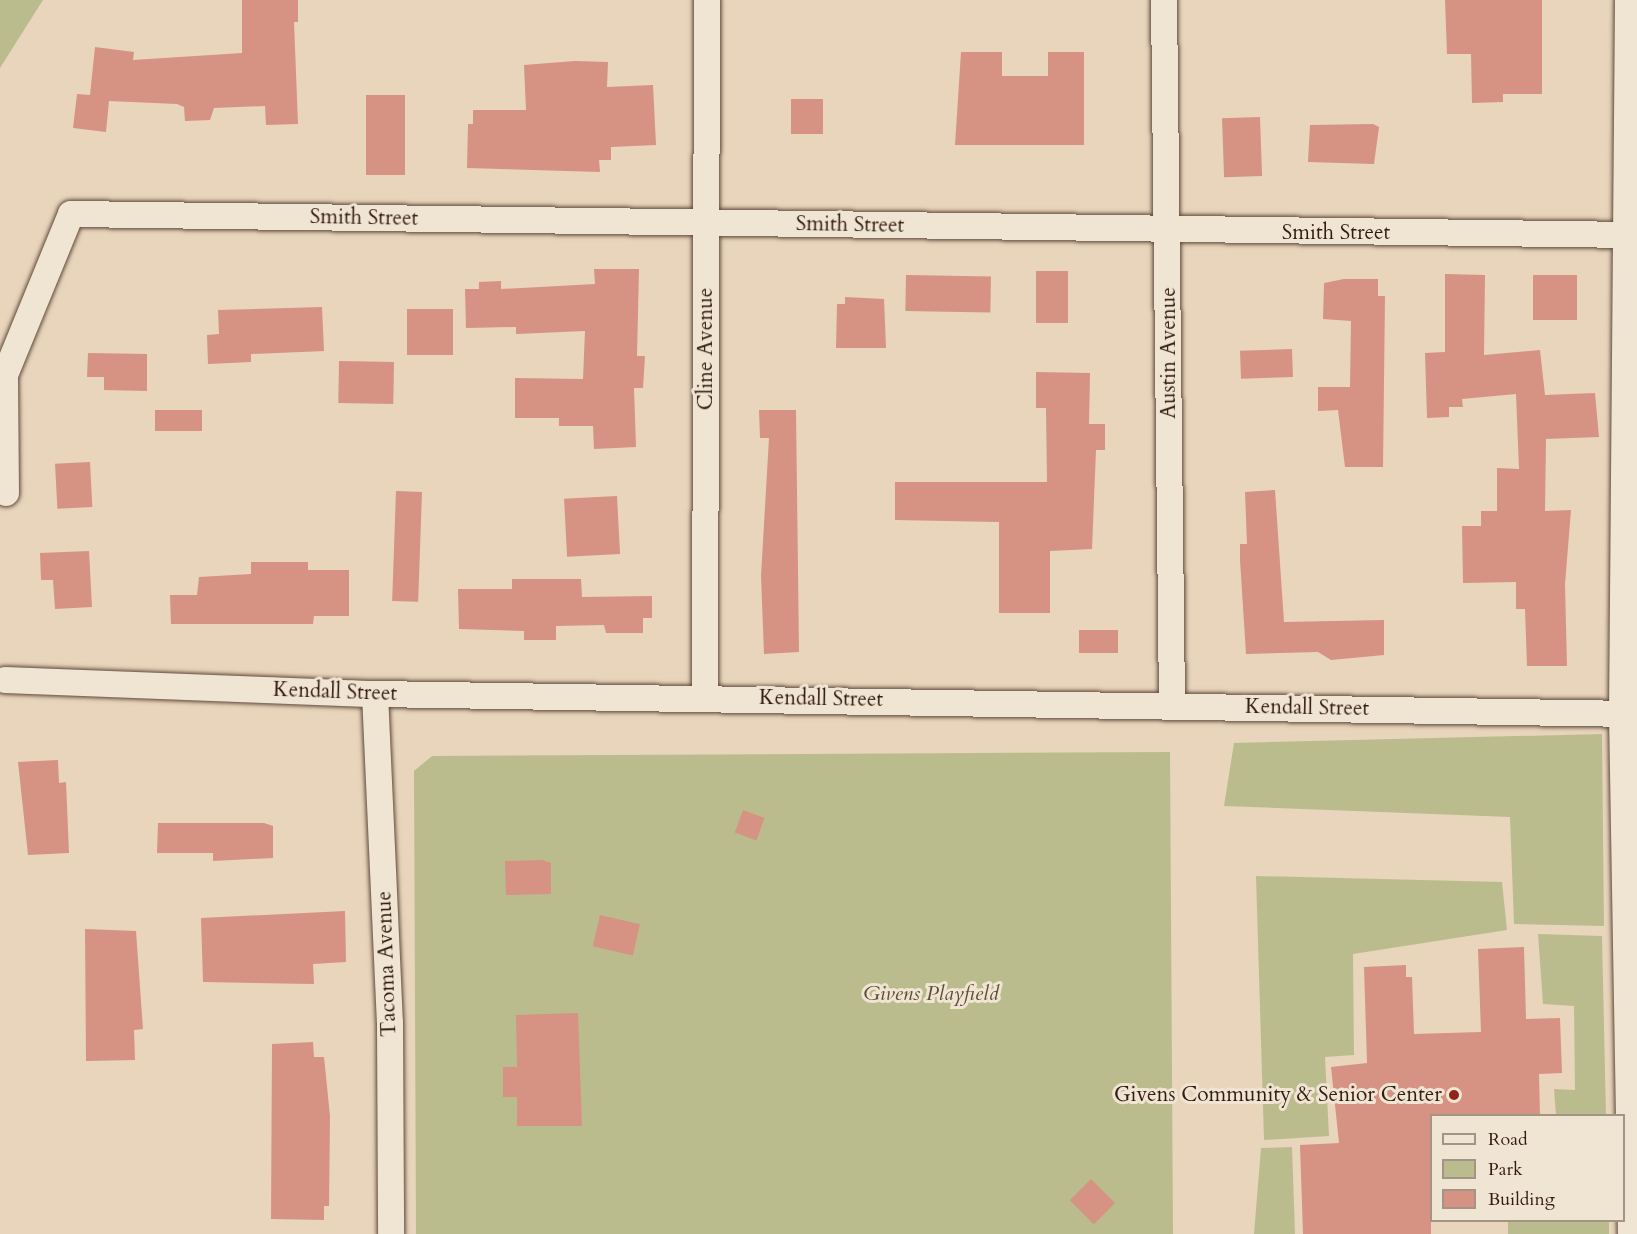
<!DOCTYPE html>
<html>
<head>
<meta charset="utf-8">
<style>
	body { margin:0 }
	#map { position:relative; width:1637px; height:1234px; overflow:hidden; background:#e8d5bc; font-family:Cardo,serif }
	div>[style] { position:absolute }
	.green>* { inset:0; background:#bbbc8d; transform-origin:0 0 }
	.building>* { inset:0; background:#d69283; transform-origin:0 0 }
	.roads { filter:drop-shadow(0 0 2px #604a3a) drop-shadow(0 0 2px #604a3a) }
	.street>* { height:26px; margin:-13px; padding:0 13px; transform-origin:13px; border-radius:13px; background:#f0e4d3 }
	.secondary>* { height:33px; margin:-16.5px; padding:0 16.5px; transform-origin:16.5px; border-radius:16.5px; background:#f0e4d3 }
	.dots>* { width:16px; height:16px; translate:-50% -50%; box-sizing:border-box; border:3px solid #f0e4d3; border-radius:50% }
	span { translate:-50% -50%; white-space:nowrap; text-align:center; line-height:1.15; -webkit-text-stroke:6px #f0e4d3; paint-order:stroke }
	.street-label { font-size:21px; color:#321c0f }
	.park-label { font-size:21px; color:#5b4c35; font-style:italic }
	.poi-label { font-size:21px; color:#321c0f }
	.right { translate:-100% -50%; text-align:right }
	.legend { position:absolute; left:1430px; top:1114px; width:195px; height:108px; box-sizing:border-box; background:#f0e4d3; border:2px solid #a49485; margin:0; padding:8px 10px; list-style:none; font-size:18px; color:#321c0f }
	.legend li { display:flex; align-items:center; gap:12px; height:30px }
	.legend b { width:30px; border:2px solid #a49485 }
</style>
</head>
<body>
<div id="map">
	<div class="green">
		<i style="clip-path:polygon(0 0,43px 0,0 68px)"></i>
		<i style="clip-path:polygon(1602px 734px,1604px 926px,1514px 924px,1510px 817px,1224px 806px,1234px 743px)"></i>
		<i style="clip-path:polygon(1170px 752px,1173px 1234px,416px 1234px,414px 771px,432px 756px)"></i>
		<i style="clip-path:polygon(1256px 876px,1502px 882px,1507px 930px,1353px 954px,1354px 1055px,1325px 1057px,1329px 1136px,1264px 1140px)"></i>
		<i style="clip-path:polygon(1538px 934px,1602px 936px,1606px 1115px,1556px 1115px,1554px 1089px,1575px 1090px,1574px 1006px,1543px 1004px)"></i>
		<i style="clip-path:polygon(1292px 1147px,1295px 1234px,1254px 1234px,1261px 1148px)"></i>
		<i style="left:1508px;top:1221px;width:101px;height:13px"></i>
	</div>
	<div class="building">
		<i style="clip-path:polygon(242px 0,298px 0,298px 22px,294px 22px,298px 124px,266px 125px,265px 106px,214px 108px,210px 120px,185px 121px,184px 107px,177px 104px,109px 101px,106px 132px,73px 128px,77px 94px,90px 95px,95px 47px,134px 52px,133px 60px,242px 53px)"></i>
		<i style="clip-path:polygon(1445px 0,1542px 0,1542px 94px,1503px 94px,1503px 102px,1472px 103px,1471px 54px,1447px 54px)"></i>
		<i style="clip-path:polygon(961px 52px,1002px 52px,1002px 76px,1048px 76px,1048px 52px,1084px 52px,1084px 145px,955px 145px)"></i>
		<i style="clip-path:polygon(575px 61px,608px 62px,607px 87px,653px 85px,656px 145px,611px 147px,611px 160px,599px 160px,600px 172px,467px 168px,468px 124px,473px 124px,473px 110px,526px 110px,524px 65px)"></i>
		<i style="left:405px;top:95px;width:80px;height:39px;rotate:90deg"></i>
		<i style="left:791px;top:99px;width:32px;height:35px"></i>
		<i style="left:1260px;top:117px;width:59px;height:38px;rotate:88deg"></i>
		<i style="clip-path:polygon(1373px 124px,1379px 127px,1374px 164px,1308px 162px,1310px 125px)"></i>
		<i style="clip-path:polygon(594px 269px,639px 269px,637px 356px,645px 356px,643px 388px,634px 388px,636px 447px,594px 449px,593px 426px,559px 426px,559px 418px,515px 418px,515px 378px,583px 379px,585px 331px,516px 334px,516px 327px,466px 328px,465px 289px,479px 289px,479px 282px,501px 281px,501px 289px,595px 284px)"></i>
		<i style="left:1036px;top:271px;width:32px;height:52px"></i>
		<i style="clip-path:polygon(1445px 274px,1485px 275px,1484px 355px,1540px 350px,1545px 395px,1595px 393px,1599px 437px,1546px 439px,1545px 511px,1571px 510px,1565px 584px,1567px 666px,1527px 666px,1525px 609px,1516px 609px,1516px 582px,1463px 583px,1462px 526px,1481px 526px,1481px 511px,1497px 511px,1497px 468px,1519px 469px,1516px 394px,1462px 399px,1463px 407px,1449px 407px,1449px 417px,1427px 418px,1425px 353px,1445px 352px)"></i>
		<i style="left:906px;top:275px;width:85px;height:36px;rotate:1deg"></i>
		<i style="left:1533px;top:275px;width:44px;height:45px"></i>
		<i style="clip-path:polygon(1344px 279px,1378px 279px,1378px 296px,1385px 296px,1383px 467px,1345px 467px,1338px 410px,1318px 411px,1318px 387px,1350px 387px,1351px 321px,1323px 319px,1324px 283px)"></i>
		<i style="clip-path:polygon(845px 297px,884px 299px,886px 348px,836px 348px,837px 304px,845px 304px)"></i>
		<i style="clip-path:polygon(322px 307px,324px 351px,251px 354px,251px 362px,208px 364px,207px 335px,219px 334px,218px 310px)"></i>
		<i style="left:407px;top:309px;width:46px;height:46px"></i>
		<i style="left:1292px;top:349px;width:28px;height:52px;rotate:88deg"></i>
		<i style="clip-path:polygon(88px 353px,147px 354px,147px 391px,104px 390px,104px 377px,87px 377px)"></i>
		<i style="left:339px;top:361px;width:55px;height:42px;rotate:1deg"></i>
		<i style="clip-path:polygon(1036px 372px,1090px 373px,1089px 424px,1105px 424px,1105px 450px,1096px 450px,1092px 549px,1050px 551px,1050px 613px,999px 613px,999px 522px,895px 520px,895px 482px,1047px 482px,1046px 408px,1036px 408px)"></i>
		<i style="left:155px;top:410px;width:47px;height:21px"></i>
		<i style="clip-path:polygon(759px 410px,796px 410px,799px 652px,764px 654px,761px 576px,769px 438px,760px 438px)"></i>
		<i style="left:90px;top:462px;width:45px;height:35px;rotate:87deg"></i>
		<i style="clip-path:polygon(1275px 490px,1284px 622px,1384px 620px,1384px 655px,1331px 660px,1318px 652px,1246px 654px,1240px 560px,1240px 544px,1247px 544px,1245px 492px)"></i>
		<i style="left:396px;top:491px;width:26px;height:110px;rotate:2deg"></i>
		<i style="left:617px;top:496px;width:58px;height:53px;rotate:87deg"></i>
		<i style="clip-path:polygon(89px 551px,92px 607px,55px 609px,53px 580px,41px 580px,40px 553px)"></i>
		<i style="clip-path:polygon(251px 562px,308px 562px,308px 570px,349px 570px,349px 616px,314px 616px,313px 624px,171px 624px,170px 595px,197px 595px,199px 577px,251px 574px)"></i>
		<i style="clip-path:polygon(512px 579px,581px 579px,582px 597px,652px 596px,652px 618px,643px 618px,643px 633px,606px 633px,604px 625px,556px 626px,556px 640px,524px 640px,524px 631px,459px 629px,458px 589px,512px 589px)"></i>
		<i style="left:1118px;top:630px;width:23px;height:39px;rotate:90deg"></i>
		<i style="clip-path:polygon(58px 760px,59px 783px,66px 782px,69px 853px,28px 855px,18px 762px)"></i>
		<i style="left:743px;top:810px;width:23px;height:24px;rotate:20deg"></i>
		<i style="clip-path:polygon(158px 823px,264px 823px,273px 826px,273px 858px,213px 861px,213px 853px,157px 853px)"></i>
		<i style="clip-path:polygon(542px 860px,551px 863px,551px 894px,506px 895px,505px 861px)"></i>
		<i style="clip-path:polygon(345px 911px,346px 962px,313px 964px,314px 984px,203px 982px,201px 918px)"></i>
		<i style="left:600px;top:915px;width:41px;height:32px;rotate:13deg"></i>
		<i style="clip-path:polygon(85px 929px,136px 931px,143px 1029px,134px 1030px,135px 1060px,86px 1061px)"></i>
		<i style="clip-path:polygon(1524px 947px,1526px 1019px,1560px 1018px,1562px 1073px,1539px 1074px,1540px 1116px,1431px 1116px,1431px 1234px,1303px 1234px,1300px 1145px,1339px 1143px,1331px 1067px,1367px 1063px,1364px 967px,1406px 965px,1406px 977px,1412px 977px,1414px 1034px,1481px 1032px,1478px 949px)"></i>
		<i style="clip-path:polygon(578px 1013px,582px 1126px,517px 1126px,517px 1097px,503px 1097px,503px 1067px,517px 1067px,516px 1015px)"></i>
		<i style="clip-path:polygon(313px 1042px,314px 1057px,324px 1057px,330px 1116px,329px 1206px,324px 1206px,324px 1220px,271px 1219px,272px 1044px)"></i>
		<i style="left:1091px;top:1179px;width:34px;height:30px;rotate:45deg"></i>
	</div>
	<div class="roads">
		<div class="street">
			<i style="left:1164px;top:0;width:705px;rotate:89.35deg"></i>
			<i style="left:6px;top:493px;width:118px;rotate:-90.5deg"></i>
			<i style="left:5px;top:375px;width:174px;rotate:-67.7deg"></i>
			<i style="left:71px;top:214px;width:1559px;rotate:0.77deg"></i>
			<i style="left:5px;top:680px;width:370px;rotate:2.2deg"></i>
			<i style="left:375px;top:694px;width:1262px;rotate:0.91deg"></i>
			<i style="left:375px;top:694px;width:329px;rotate:87.4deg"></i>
			<i style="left:390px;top:1023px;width:211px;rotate:89.7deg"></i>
			<i style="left:705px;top:697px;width:697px;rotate:-89.84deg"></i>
		</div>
		<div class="secondary">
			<i style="left:1631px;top:0;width:713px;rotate:90.48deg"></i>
			<i style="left:1625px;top:713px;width:521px;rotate:89.01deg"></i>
		</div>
	</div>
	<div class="dots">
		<i style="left:1454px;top:1095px;background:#8f2418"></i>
	</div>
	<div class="street-label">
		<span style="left:364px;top:218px;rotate:1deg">Smith Street</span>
		<span style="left:850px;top:225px;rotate:1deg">Smith Street</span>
		<span style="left:1336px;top:233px">Smith Street</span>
		<span style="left:706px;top:349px;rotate:-90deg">Cline Avenue</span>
		<span style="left:1169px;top:353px;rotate:-90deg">Austin Avenue</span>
		<span style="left:335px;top:692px;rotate:2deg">Kendall Street</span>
		<span style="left:821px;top:699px;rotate:1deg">Kendall Street</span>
		<span style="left:1307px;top:708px;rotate:1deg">Kendall Street</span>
		<span style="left:387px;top:964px;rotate:-92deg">Tacoma Avenue</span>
	</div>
	<div class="park-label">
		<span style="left:931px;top:994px">Givens Playfield</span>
	</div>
	<div class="poi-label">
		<span class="right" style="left:1442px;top:1095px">Givens Community &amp; Senior Center</span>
	</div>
	<ul class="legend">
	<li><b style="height:8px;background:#f0e4d3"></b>Road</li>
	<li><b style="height:16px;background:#bbbc8d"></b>Park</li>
	<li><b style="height:16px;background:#d69283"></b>Building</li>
	</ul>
</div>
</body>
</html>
